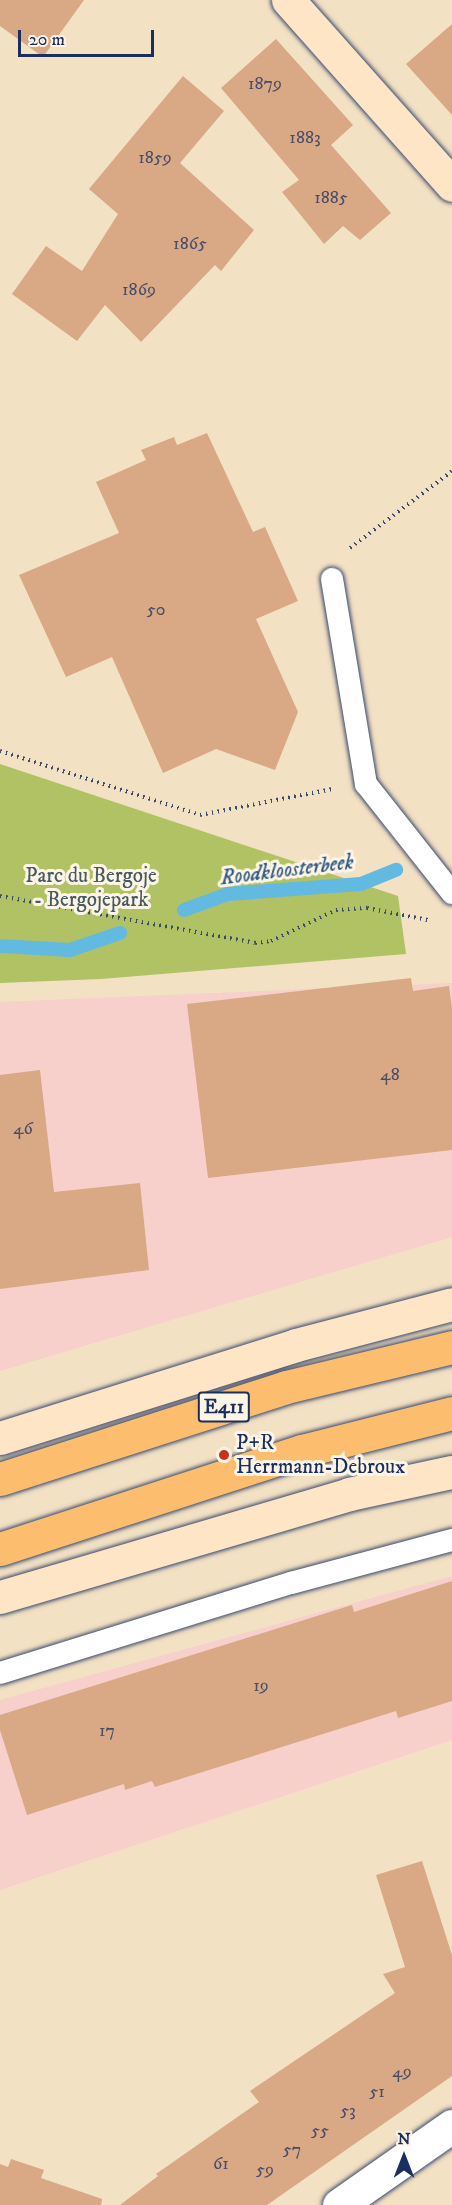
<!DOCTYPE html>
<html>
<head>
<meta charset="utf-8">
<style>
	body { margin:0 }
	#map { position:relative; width:452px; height:2205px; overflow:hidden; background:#f3e1c4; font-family:"IM FELL DW Pica",serif }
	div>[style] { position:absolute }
	.built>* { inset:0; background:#f7d0cb }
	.green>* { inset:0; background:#b1c265 }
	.stream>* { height:14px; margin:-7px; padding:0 7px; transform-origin:7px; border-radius:7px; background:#63bae0 }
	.building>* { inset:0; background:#d9a885 }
	.path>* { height:4px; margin-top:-2px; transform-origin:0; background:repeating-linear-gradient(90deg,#3b4a6d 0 1.5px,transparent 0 6px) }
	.roads { filter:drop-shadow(0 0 2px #3b4a6d) drop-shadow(0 0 2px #3b4a6d) }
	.lane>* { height:22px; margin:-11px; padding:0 11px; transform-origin:11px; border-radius:11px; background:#fff }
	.street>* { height:33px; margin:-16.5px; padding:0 16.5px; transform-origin:16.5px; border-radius:16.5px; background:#fff }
	.secondary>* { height:33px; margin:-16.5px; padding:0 16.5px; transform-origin:16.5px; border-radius:16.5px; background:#fee5c5 }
	.highway>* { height:33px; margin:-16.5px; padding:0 16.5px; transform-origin:16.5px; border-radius:16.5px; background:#fcbd6f }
	.dots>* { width:16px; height:16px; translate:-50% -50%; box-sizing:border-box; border:3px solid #fcf5e5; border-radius:50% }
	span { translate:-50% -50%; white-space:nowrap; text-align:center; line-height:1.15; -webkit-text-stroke:6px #fcf5e5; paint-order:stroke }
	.number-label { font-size:18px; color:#4a4d68 }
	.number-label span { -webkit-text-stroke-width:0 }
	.shield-label span { padding:2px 4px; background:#fcf5e5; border:2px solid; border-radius:4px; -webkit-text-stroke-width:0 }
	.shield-label { font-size:20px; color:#1b2f5e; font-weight:700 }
	.park-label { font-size:21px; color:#485b60 }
	.poi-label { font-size:21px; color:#1b2f5e }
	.left { translate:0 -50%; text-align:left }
	.water-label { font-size:22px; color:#315985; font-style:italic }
	.north { position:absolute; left:374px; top:2127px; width:60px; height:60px; -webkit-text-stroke:4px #fcf5e5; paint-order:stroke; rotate:0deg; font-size:16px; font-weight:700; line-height:24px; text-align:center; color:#1b2f5e }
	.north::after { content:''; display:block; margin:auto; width:21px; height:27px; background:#1b2f5e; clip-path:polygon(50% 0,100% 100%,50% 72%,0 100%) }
	.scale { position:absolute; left:18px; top:30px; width:136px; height:27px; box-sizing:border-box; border:3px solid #1b2f5e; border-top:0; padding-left:8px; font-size:18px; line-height:21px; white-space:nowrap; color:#1b2f5e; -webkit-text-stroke:4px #fcf5e5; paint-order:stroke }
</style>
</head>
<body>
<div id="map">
	<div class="built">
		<i style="clip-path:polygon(452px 983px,452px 1237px,0 1371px,0 1002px)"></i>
		<i style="clip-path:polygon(452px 1576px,452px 1740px,0 1890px,0 1700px)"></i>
	</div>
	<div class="green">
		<i style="clip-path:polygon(0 764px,398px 896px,406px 954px,101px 979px,0 983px)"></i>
	</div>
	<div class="stream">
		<i style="left:184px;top:910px;width:47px;rotate:-20deg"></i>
		<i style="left:228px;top:894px;width:133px;rotate:-4.3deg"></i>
		<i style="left:361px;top:884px;width:38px;rotate:-22deg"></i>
		<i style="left:0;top:946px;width:70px;rotate:3.3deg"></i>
		<i style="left:70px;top:950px;width:53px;rotate:-18.8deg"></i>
	</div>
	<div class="building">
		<i style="clip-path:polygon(0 0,84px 0,43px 57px,0 26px)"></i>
		<i style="clip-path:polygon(452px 24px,452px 115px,406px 64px)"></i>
		<i style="clip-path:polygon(276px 39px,353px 125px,331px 145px,391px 213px,360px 240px,343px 226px,324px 244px,282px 192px,299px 180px,221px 88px)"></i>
		<i style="clip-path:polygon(183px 76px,224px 111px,180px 163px,254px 230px,221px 271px,215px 265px,141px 342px,105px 305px,77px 341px,12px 294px,46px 246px,82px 271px,118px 214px,89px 189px)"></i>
		<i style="clip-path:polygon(207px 433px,253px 532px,265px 527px,298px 601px,256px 619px,298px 712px,275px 770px,216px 749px,163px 773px,112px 657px,66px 677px,19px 575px,119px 533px,96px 482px,146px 460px,141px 450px,174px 437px,177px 445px)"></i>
		<i style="clip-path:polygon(411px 978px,413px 991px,449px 986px,452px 1008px,452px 1150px,208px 1178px,187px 1004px)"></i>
		<i style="clip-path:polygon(40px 1070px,54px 1192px,140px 1183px,149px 1270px,0 1289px,0 1075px)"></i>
		<i style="clip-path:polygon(452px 1581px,452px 1701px,398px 1718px,396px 1711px,155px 1787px,152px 1781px,125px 1790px,124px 1784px,27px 1815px,0 1730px,0 1715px,352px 1605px,354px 1612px)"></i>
		<i style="clip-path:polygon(422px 1861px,452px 1955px,452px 2076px,267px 2205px,120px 2205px,158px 2176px,156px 2174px,259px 2102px,250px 2091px,395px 1993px,383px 1974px,405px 1967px,376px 1875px)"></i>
		<i style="clip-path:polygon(11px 2159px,44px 2170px,41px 2178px,102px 2199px,101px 2205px,0 2205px,0 2164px,8px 2167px)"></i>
	</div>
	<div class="path">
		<i style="left:350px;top:548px;width:128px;rotate:-37deg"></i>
		<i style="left:0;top:751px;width:210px;rotate:17.7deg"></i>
		<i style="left:200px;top:815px;width:135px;rotate:-11.1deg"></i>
		<i style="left:0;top:896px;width:259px;rotate:10.4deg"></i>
		<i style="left:255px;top:943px;width:16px;rotate:-7deg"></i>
		<i style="left:271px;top:941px;width:72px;rotate:-25.5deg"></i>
		<i style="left:336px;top:910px;width:31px;rotate:-4deg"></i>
		<i style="left:367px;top:908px;width:62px;rotate:11.1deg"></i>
	</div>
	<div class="roads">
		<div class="lane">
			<i style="left:332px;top:579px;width:208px;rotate:80.6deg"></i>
			<i style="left:366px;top:784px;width:139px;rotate:51.7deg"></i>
			<i style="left:0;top:1673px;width:305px;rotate:-17.2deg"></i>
			<i style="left:291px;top:1583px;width:167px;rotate:-15deg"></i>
		</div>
		<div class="street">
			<i style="left:339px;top:2205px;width:138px;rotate:-35deg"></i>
		</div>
		<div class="secondary">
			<i style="left:288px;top:0;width:247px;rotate:48.4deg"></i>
			<i style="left:0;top:1438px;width:310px;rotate:-17.4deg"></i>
			<i style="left:296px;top:1345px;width:161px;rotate:-14.7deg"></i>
			<i style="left:0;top:1597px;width:364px;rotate:-16.4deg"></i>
			<i style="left:349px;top:1494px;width:105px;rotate:-12.1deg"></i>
		</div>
		<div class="highway">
			<i style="left:0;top:1479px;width:300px;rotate:-17.8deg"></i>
			<i style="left:286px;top:1387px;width:171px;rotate:-13.5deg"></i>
			<i style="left:0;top:1549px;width:318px;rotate:-18deg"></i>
			<i style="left:302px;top:1451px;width:155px;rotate:-14.2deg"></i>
		</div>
	</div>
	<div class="dots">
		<i style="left:224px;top:1455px;background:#c8321e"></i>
	</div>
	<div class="number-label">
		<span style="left:265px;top:84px">1879</span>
		<span style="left:305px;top:138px">1883</span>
		<span style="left:155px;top:158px">1859</span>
		<span style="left:331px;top:198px">1885</span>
		<span style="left:190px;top:244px">1865</span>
		<span style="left:139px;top:290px">1869</span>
		<span style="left:156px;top:610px">50</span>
		<span style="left:390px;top:1075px">48</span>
		<span style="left:23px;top:1129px">46</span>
		<span style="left:261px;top:1686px">19</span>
		<span style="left:107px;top:1731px">17</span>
		<span style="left:402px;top:2072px">49</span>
		<span style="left:377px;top:2092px">51</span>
		<span style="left:348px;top:2111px">53</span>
		<span style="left:320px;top:2131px">55</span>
		<span style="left:292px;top:2150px">57</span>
		<span style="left:221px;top:2164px">61</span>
		<span style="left:265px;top:2170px">59</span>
	</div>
	<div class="shield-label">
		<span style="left:224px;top:1407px">E411</span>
	</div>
	<div class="park-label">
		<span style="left:91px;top:888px">Parc du Bergoje<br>- Bergojepark</span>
	</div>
	<div class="poi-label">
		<span class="left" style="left:236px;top:1455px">P+R<br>Herrmann-Debroux</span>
	</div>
	<div class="water-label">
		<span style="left:287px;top:870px;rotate:-7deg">Roodkloosterbeek</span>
	</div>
	<div class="north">N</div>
	<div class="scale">20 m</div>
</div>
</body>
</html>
